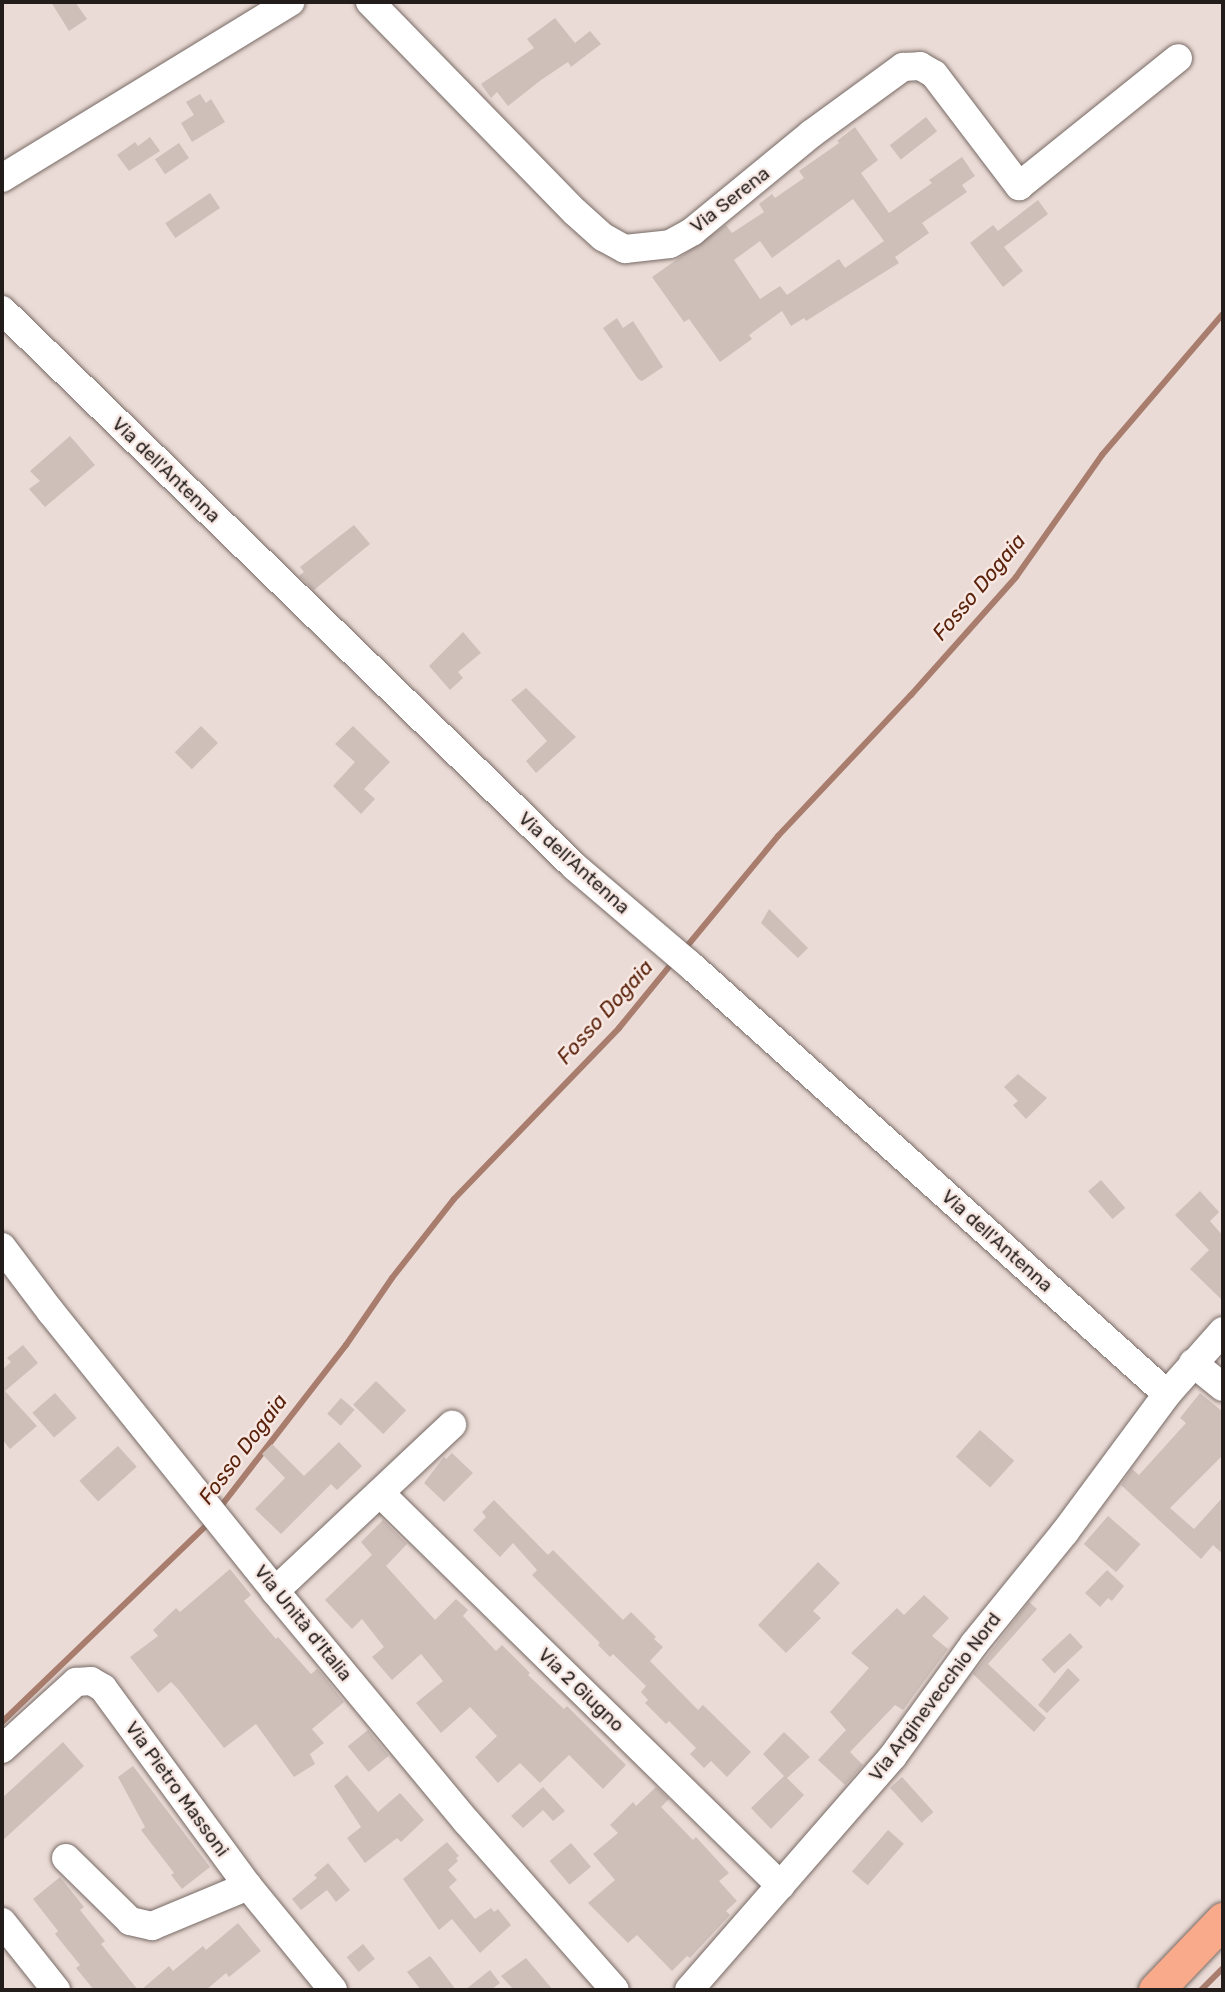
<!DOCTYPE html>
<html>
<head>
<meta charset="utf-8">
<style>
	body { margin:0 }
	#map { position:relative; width:1225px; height:1992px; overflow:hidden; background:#ebdbd6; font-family:Rubik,sans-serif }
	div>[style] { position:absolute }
	.stream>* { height:6px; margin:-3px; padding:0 3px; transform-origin:3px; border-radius:3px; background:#a87d6d }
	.building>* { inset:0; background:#cebfb9; transform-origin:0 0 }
	.roads { filter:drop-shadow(0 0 2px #776a65) drop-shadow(0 0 2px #776a65) }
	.minor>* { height:28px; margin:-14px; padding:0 14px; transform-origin:14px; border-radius:14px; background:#fff }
	.major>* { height:35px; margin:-17.5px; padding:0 17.5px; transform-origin:17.5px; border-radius:17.5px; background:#f8aa8b }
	span { translate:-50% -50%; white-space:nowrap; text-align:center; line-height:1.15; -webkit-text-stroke:5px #f8e8e3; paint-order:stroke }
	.street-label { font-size:19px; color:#221d1b }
	.water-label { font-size:21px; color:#5a220b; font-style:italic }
	.frame { position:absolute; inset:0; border:4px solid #221d1b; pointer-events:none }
</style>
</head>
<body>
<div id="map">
	<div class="stream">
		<i style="left:683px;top:951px;width:149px;rotate:-50.4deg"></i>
		<i style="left:778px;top:836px;width:194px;rotate:-46.7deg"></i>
		<i style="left:911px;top:695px;width:158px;rotate:-48.3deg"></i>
		<i style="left:1016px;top:577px;width:149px;rotate:-54.8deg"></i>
		<i style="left:1102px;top:455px;width:186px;rotate:-49.4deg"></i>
		<i style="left:218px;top:1510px;width:209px;rotate:-52.2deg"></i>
		<i style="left:346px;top:1345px;width:81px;rotate:-55.5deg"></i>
		<i style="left:392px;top:1278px;width:100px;rotate:-51.9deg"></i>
		<i style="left:454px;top:1199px;width:238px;rotate:-46deg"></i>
		<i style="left:619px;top:1028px;width:85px;rotate:-50.7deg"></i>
		<i style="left:2px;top:1722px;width:289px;rotate:-43.9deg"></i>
		<i style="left:1201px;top:1990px;width:31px;rotate:-45deg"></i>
	</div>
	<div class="building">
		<i style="clip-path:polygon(51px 2px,75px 2px,87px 19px,69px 31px)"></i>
		<i style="clip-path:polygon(555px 18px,575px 43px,590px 31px,601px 44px,571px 67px,568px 62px,541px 80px,508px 106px,497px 92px,491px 98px,481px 84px,534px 48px,527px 39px)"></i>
		<i style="clip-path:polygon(200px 94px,206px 103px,211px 99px,225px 122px,192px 142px,181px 123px,194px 115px,186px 102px)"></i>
		<i style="left:926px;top:117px;width:18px;height:46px;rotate:52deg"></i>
		<i style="clip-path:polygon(evenodd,855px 127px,878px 160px,861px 173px,889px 213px,932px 183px,929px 180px,962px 157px,975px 176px,962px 185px,967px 192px,922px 223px,929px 233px,895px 257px,899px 263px,806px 321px,804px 318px,791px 326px,782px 311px,749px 335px,752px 339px,720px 362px,689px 319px,684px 322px,652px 277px,726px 225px,732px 233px,764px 212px,759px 204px,772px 194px,775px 198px,804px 178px,799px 171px,839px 143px,837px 141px,855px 127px,853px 199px,884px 241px,845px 268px,839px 259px,787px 295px,780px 286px,760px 299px,734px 260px,760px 241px,772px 258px,853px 199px)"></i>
		<i style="clip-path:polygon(150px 137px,160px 151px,129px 171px,117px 155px,135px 142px,138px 146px)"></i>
		<i style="left:179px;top:143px;width:18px;height:29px;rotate:56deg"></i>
		<i style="left:210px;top:193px;width:18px;height:54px;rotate:56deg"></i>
		<i style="clip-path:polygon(1038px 200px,1048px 214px,1004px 247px,1023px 271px,1003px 287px,970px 243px,993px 225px,998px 231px)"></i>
		<i style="clip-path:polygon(617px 318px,623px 328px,633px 321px,663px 367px,642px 381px,638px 379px,603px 328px)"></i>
		<i style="clip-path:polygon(70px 436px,95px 465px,45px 507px,29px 489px,40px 481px,30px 471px)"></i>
		<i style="clip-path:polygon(354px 525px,370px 544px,314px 590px,299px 576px,304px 572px,300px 567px)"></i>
		<i style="clip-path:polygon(463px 632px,481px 653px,458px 672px,463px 678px,450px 690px,429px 666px)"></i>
		<i style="clip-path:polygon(526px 688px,576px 737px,536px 773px,526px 761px,547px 741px,511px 700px)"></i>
		<i style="left:201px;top:726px;width:24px;height:37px;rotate:45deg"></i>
		<i style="clip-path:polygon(353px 726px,390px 762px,364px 789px,375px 799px,361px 814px,333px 786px,355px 762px,335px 744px)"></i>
		<i style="clip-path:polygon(769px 909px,808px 948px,798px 958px,761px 923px)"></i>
		<i style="clip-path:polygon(1018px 1074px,1047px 1098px,1026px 1119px,1013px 1105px,1018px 1101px,1004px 1087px)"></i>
		<i style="left:1101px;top:1180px;width:37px;height:17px;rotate:49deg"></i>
		<i style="clip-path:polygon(1200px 1191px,1219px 1212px,1210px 1221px,1223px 1236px,1223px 1301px,1190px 1269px,1209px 1250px,1175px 1215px)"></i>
		<i style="clip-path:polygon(23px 1345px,38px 1363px,5px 1391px,37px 1426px,10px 1449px,2px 1439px,2px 1370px,11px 1362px,7px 1358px)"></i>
		<i style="left:376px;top:1381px;width:42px;height:33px;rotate:44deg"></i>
		<i style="left:55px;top:1393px;width:33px;height:30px;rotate:49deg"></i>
		<i style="clip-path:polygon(1200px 1393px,1223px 1412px,1223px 1455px,1170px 1508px,1194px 1529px,1223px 1497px,1223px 1554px,1213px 1545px,1201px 1559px,1121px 1485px,1132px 1469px,1139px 1475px,1186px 1423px,1180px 1418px)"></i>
		<i style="left:341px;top:1398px;width:18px;height:21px;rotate:41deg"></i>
		<i style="left:980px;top:1430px;width:46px;height:36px;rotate:42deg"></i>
		<i style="clip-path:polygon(339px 1442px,362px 1466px,337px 1490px,331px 1484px,281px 1534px,255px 1509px,285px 1478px,262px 1454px,272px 1444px,304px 1476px)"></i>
		<i style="left:118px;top:1446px;width:28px;height:52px;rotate:48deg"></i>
		<i style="clip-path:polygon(452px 1453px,473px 1473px,444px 1502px,424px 1483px,444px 1457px,446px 1459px)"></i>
		<i style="clip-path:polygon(494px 1500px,548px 1555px,553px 1550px,623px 1620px,631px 1612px,656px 1637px,654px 1639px,663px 1647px,650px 1661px,698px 1710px,703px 1705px,751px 1752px,727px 1777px,711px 1761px,704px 1768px,690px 1754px,696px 1748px,669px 1721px,666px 1724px,645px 1703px,648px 1700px,641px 1692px,646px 1686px,613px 1654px,610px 1657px,598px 1645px,600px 1643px,532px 1575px,537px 1570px,513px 1543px,500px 1557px,473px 1530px,486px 1517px,482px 1512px)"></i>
		<i style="left:1108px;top:1516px;width:43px;height:37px;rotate:41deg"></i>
		<i style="clip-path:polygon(383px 1520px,407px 1544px,386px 1566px,435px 1620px,456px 1599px,468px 1610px,463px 1616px,496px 1651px,502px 1645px,530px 1673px,528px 1675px,564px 1709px,567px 1706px,626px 1765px,603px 1789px,569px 1755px,540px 1783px,520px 1763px,498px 1783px,475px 1757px,497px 1736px,470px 1707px,441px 1733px,416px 1703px,443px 1681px,421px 1654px,392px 1680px,372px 1657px,384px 1647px,362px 1619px,352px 1629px,325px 1600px,372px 1555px,361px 1542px)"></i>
		<i style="clip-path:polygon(818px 1562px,840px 1583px,813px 1611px,821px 1618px,786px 1653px,758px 1625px)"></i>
		<i style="clip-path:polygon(230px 1569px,251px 1595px,244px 1601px,276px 1639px,278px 1637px,311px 1674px,317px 1669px,321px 1673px,344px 1702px,312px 1729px,324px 1743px,310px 1754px,315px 1764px,294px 1777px,256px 1724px,224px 1748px,178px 1689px,171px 1682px,158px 1693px,130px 1657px,158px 1636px,153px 1630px,176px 1608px,180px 1612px)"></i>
		<i style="clip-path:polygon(1107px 1570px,1124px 1586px,1112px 1601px,1108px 1598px,1100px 1607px,1085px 1593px)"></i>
		<i style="clip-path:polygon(924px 1595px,949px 1618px,932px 1636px,948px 1649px,903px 1710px,895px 1705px,850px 1752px,863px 1765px,845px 1785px,818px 1760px,846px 1730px,830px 1712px,869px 1668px,851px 1653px,897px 1608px,904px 1615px)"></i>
		<i style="clip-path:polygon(1029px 1602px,1037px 1609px,988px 1664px,1046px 1718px,1034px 1732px,973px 1674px)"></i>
		<i style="left:1070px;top:1633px;width:19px;height:39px;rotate:47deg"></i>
		<i style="clip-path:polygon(1068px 1668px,1080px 1680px,1047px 1713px,1038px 1705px)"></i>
		<i style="left:368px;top:1730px;width:33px;height:26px;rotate:51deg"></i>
		<i style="clip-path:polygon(784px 1732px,810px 1757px,787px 1778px,804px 1795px,771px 1829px,751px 1808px,784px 1776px,763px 1754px)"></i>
		<i style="clip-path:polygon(63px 1742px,84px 1766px,2px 1841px,2px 1798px)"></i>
		<i style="clip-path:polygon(133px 1766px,210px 1867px,182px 1889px,171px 1875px,174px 1873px,141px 1830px,145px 1827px,118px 1777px)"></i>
		<i style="clip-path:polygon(347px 1775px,378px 1812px,400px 1793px,424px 1820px,401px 1842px,397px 1838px,365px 1863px,347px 1838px,361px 1827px,334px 1786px)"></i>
		<i style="left:902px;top:1777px;width:47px;height:16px;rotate:48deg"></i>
		<i style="clip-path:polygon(543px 1787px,565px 1811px,553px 1821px,543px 1810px,523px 1828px,511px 1816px)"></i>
		<i style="clip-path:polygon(656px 1787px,669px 1799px,661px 1807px,693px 1840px,696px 1837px,729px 1873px,719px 1881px,737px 1901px,726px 1911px,730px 1915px,690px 1958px,687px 1956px,672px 1971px,637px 1935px,628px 1943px,588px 1903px,615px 1880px,593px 1854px,618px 1833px,610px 1825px,633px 1802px,636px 1806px)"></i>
		<i style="left:888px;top:1830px;width:21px;height:55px;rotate:41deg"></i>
		<i style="clip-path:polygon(447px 1842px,459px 1856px,456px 1858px,458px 1861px,448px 1870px,457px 1880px,449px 1887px,475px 1919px,491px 1908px,494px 1912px,498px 1909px,511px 1925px,480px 1953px,452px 1919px,439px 1930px,403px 1879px)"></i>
		<i style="left:571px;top:1843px;width:31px;height:28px;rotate:50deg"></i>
		<i style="clip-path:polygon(328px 1863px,350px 1890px,336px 1902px,327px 1890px,301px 1910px,292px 1899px,317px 1878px,314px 1875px)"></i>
		<i style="clip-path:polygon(60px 1877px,84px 1907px,80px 1910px,105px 1941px,101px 1944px,138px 1990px,94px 1990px,76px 1968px,80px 1965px,55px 1934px,58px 1931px,33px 1899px)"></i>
		<i style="clip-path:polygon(238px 1923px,261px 1951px,229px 1977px,226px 1973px,206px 1990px,141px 1990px,169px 1966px,173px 1971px,203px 1946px,206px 1950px)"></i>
		<i style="left:363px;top:1944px;width:19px;height:21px;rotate:51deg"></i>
		<i style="clip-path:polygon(430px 1956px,435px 1962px,456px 1990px,421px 1990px,407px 1972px)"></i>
		<i style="clip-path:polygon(526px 1958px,553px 1990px,514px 1990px,501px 1976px)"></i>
		<i style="clip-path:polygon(490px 1970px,500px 1983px,491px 1990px,465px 1990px)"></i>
	</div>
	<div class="roads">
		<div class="minor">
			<i style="left:370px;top:2px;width:293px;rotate:45.7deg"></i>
			<i style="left:575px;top:212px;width:38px;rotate:42deg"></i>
			<i style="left:603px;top:237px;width:25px;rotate:29deg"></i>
			<i style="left:625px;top:249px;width:45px;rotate:-6.3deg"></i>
			<i style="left:670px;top:244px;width:26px;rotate:-29deg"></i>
			<i style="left:693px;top:231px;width:153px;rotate:-39.4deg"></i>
			<i style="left:811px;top:134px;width:114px;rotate:-36.1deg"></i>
			<i style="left:903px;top:67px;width:17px;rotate:-3deg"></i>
			<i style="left:920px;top:66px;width:16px;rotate:30deg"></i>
			<i style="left:934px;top:74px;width:141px;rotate:52.8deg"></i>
			<i style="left:1019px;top:186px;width:204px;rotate:-38.8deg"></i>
			<i style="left:2px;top:178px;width:338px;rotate:-31.4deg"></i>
			<i style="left:2px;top:310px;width:799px;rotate:44.19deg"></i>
			<i style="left:575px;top:867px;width:150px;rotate:40.4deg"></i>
			<i style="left:689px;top:964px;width:643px;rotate:41.97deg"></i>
			<i style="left:2px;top:1247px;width:81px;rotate:53deg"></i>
			<i style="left:51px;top:1312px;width:358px;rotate:51.2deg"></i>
			<i style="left:275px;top:1591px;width:299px;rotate:50.3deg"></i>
			<i style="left:466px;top:1821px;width:225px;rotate:48.6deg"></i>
			<i style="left:1193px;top:1363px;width:38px;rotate:39deg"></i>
			<i style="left:380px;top:1493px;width:561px;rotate:44.42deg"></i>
			<i style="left:275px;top:1591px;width:243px;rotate:-43.2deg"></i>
			<i style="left:2px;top:1749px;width:100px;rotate:-42.2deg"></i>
			<i style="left:76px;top:1682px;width:15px;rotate:-4deg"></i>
			<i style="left:91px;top:1681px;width:14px;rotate:30deg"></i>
			<i style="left:103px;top:1688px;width:245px;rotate:53.8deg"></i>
			<i style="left:248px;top:1886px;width:134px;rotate:50.7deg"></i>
			<i style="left:66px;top:1858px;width:90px;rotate:44.5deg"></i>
			<i style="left:130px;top:1921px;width:23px;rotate:13deg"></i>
			<i style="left:152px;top:1926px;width:104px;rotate:-22.6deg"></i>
			<i style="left:2px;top:1922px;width:87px;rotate:51.5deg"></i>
			<i style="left:689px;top:1990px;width:310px;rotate:-48.9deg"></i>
			<i style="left:893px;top:1756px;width:138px;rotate:-54.1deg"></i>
			<i style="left:974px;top:1644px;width:144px;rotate:-50.9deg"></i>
			<i style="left:1065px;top:1532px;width:172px;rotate:-53.5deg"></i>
			<i style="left:1167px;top:1394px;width:84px;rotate:-48.4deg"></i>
		</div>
		<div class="major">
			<i style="left:1156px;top:1990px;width:97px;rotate:-46.3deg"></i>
		</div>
	</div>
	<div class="street-label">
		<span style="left:730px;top:200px;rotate:-38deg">Via Serena</span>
		<span style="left:166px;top:470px;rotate:44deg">Via dell'Antenna</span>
		<span style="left:574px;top:863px;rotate:42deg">Via dell'Antenna</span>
		<span style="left:997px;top:1241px;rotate:42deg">Via dell'Antenna</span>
		<span style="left:303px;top:1623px;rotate:51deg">Via Unità d'Italia</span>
		<span style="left:581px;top:1690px;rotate:44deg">Via 2 Giugno</span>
		<span style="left:935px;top:1697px;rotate:-53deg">Via Arginevecchio Nord</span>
		<span style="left:177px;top:1789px;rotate:54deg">Via Pietro Massoni</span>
	</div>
	<div class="water-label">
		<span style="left:979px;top:587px;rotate:-50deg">Fosso Dogaia</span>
		<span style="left:605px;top:1012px;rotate:-48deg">Fosso Dogaia</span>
		<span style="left:243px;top:1449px;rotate:-53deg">Fosso Dogaia</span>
	</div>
	<div class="frame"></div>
</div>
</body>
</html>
